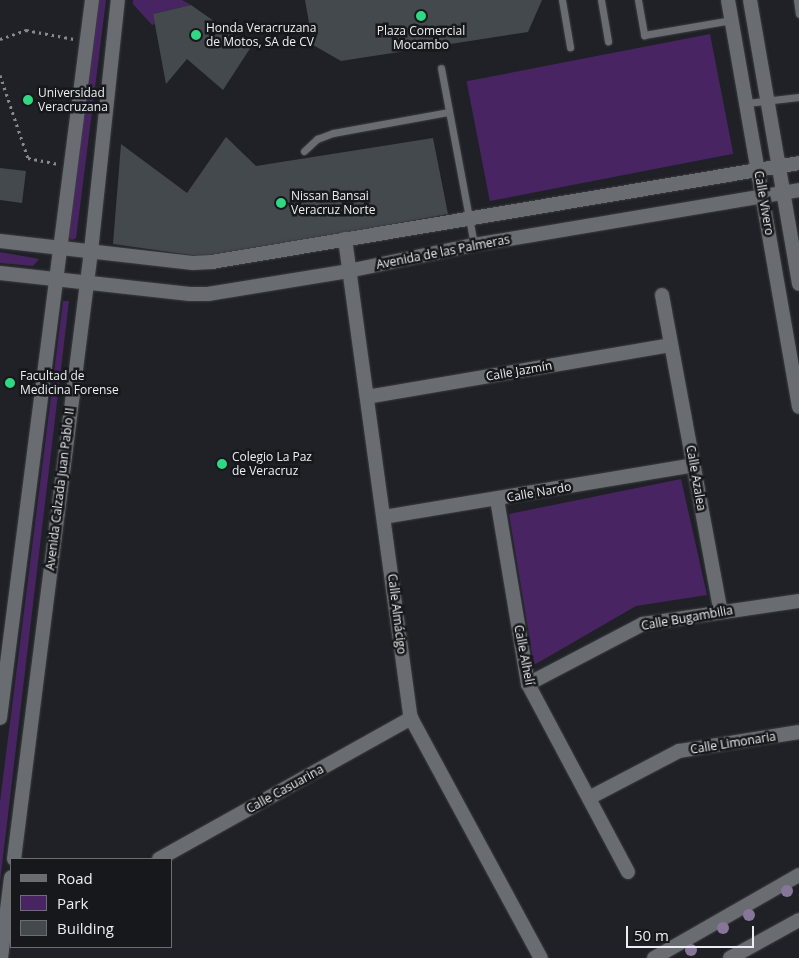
<!DOCTYPE html>
<html>
<head>
<meta charset="utf-8">
<style>
	body { margin:0 }
	#map { position:relative; width:799px; height:958px; overflow:hidden; background:#1f2126; font-family:"Open Sans",sans-serif }
	div>[style] { position:absolute }
	.green>* { inset:0; background:#492463; transform-origin:0 0 }
	.building>* { inset:0; background:#44494d }
	.path>* { height:3px; margin-top:-1.5px; transform-origin:0; background:repeating-linear-gradient(90deg,#87898d 0 2.5px,transparent 0 6.5px) }
	.roads { filter:drop-shadow(0 0 1px #3b3d41) drop-shadow(0 0 1px #3b3d41) }
	.service>* { height:7px; margin:-3.5px; padding:0 3.5px; transform-origin:3.5px; border-radius:3.5px; background:#696c71 }
	.minor>* { height:14px; margin:-7px; padding:0 7px; transform-origin:7px; border-radius:7px; background:#696c71 }
	.secondary>* { height:14px; margin:-7px; padding:0 7px; transform-origin:7px; border-radius:7px; background:#696c71 }
	.trees>* { width:12px; height:12px; margin:-6px; border-radius:50%; background:#88769a }
	.dots>* { width:14px; height:14px; translate:-50% -50%; box-sizing:border-box; border:2px solid #16181c; border-radius:50% }
	span { translate:-50% -50%; white-space:nowrap; text-align:center; line-height:1.15; -webkit-text-stroke:5px #16181c; paint-order:stroke }
	.poi-label { font-size:12px; color:#eceef1 }
	.left { translate:0 -50%; text-align:left }
	.street-label { font-size:12px; color:#eceef1 }
	.legend { position:absolute; left:10px; top:858px; width:162px; height:90px; box-sizing:border-box; background:#16181c; border:1px solid #6c6e71; margin:0; padding:6px 9px; list-style:none; font-size:15px; color:#eceef1 }
	.legend li { display:flex; align-items:center; gap:10px; height:25px }
	.legend b { width:25px; border:1px solid #6c6e71 }
	.scale { position:absolute; left:626px; top:926px; width:128px; height:22px; box-sizing:border-box; border:2px solid #eceef1; border-top:0; padding-left:6px; font-size:15px; line-height:18px; white-space:nowrap; color:#eceef1; -webkit-text-stroke:4px #16181c; paint-order:stroke }
</style>
</head>
<body>
<div id="map">
	<div class="green">
		<i style="clip-path:polygon(97px 0,106px 0,76px 238px,72px 240px,68px 237px)"></i>
		<i style="clip-path:polygon(133px 0,182px 0,191px 5px,153px 14px,155px 24px,152px 25px,133px 4px)"></i>
		<i style="left:710px;top:34px;width:122px;height:248px;rotate:79deg"></i>
		<i style="clip-path:polygon(0 252px,39px 259px,33px 266px,0 263px)"></i>
		<i style="clip-path:polygon(63px 301px,69px 301px,0 882px,0 802px)"></i>
		<i style="clip-path:polygon(681px 479px,707px 595px,636px 606px,534px 665px,509px 514px)"></i>
	</div>
	<div class="building">
		<i style="clip-path:polygon(305px 0,542px 0,528px 32px,341px 61px,313px 45px)"></i>
		<i style="clip-path:polygon(191px 5px,251px 47px,223px 90px,187px 59px,166px 84px,153px 14px)"></i>
		<i style="clip-path:polygon(226px 137px,256px 166px,433px 138px,448px 214px,212px 258px,113px 244px,121px 144px,187px 193px)"></i>
		<i style="clip-path:polygon(0 168px,26px 171px,22px 203px,0 200px)"></i>
	</div>
	<div class="path">
		<i style="left:0;top:39px;width:28px;rotate:-19deg"></i>
		<i style="left:26px;top:30px;width:49px;rotate:10.6deg"></i>
		<i style="left:0;top:75px;width:88px;rotate:71.4deg"></i>
		<i style="left:28px;top:158px;width:31px;rotate:11deg"></i>
	</div>
	<div class="roads">
		<div class="service">
			<i style="left:562px;top:0;width:48px;rotate:80.3deg"></i>
			<i style="left:601px;top:0;width:42px;rotate:80.3deg"></i>
			<i style="left:638px;top:0;width:36px;rotate:80deg"></i>
			<i style="left:644px;top:35px;width:89px;rotate:-9.7deg"></i>
			<i style="left:797px;top:0;width:14px;rotate:82deg"></i>
			<i style="left:441px;top:68px;width:180px;rotate:79.4deg"></i>
			<i style="left:747px;top:103px;width:52px;rotate:-6.6deg"></i>
			<i style="left:304px;top:151px;width:18px;rotate:-43deg"></i>
			<i style="left:317px;top:139px;width:17px;rotate:-21deg"></i>
			<i style="left:333px;top:133px;width:118px;rotate:-10.3deg"></i>
		</div>
		<div class="minor">
			<i style="left:728px;top:0;width:413px;rotate:80.1deg"></i>
			<i style="left:750px;top:0;width:288px;rotate:80.2deg"></i>
			<i style="left:345px;top:239px;width:484px;rotate:82.2deg"></i>
			<i style="left:411px;top:718px;width:273px;rotate:61.6deg"></i>
			<i style="left:0;top:241px;width:194px;rotate:6.5deg"></i>
			<i style="left:193px;top:263px;width:19px;rotate:-3deg"></i>
			<i style="left:212px;top:262px;width:595px;rotate:-9.57deg"></i>
			<i style="left:0;top:273px;width:191px;rotate:6.3deg"></i>
			<i style="left:190px;top:294px;width:18px"></i>
			<i style="left:208px;top:294px;width:142px;rotate:-9.3deg"></i>
			<i style="left:348px;top:271px;width:129px;rotate:-11.7deg"></i>
			<i style="left:474px;top:245px;width:330px;rotate:-9.6deg"></i>
			<i style="left:662px;top:295px;width:322px;rotate:79.5deg"></i>
			<i style="left:367px;top:397px;width:308px;rotate:-9.7deg"></i>
			<i style="left:497px;top:499px;width:188px;rotate:80.5deg"></i>
			<i style="left:528px;top:684px;width:213px;rotate:62deg"></i>
			<i style="left:384px;top:517px;width:314px;rotate:-9.5deg"></i>
			<i style="left:528px;top:684px;width:130px;rotate:-27.6deg"></i>
			<i style="left:643px;top:624px;width:158px;rotate:-8.4deg"></i>
			<i style="left:589px;top:798px;width:102px;rotate:-27.6deg"></i>
			<i style="left:679px;top:751px;width:121px;rotate:-9deg"></i>
			<i style="left:159px;top:859px;width:289px;rotate:-29.2deg"></i>
		</div>
		<div class="secondary">
			<i style="left:0;top:718px;width:724px;rotate:-82.7deg"></i>
			<i style="left:14px;top:859px;width:613px;rotate:-82.78deg"></i>
			<i style="left:91px;top:251px;width:252px;rotate:-83.9deg"></i>
			<i style="left:1px;top:958px;width:81px;rotate:-82.9deg"></i>
			<i style="left:654px;top:958px;width:167px;rotate:-29.8deg"></i>
			<i style="left:730px;top:958px;width:79px;rotate:-28.8deg"></i>
		</div>
	</div>
	<div class="trees">
		<i style="left:787px;top:891px"></i>
		<i style="left:749px;top:915px"></i>
		<i style="left:723px;top:928px"></i>
		<i style="left:691px;top:950px"></i>
	</div>
	<div class="dots">
		<i style="left:421px;top:16px;background:#30d883"></i>
		<i style="left:196px;top:35px;background:#30d883"></i>
		<i style="left:28px;top:100px;background:#30d883"></i>
		<i style="left:281px;top:203px;background:#30d883"></i>
		<i style="left:10px;top:383px;background:#30d883"></i>
		<i style="left:222px;top:464px;background:#30d883"></i>
	</div>
	<div class="poi-label">
		<span class="left" style="left:206px;top:35px">Honda Veracruzana<br>de Motos, SA de CV</span>
		<span style="left:421px;top:38px">Plaza Comercial<br>Mocambo</span>
		<span class="left" style="left:38px;top:100px">Universidad<br>Veracruzana</span>
		<span class="left" style="left:291px;top:203px">Nissan Bansai<br>Veracruz Norte</span>
		<span class="left" style="left:20px;top:383px">Facultad de<br>Medicina Forense</span>
		<span class="left" style="left:232px;top:464px">Colegio La Paz<br>de Veracruz</span>
	</div>
	<div class="street-label">
		<span style="left:764px;top:203px;rotate:80deg">Calle Vivero</span>
		<span style="left:443px;top:252px;rotate:-11deg">Avenida de las Palmeras</span>
		<span style="left:519px;top:371px;rotate:-10deg">Calle Jazmín</span>
		<span style="left:696px;top:478px;rotate:80deg">Calle Azalea</span>
		<span style="left:60px;top:489px;rotate:-83deg">Avenida Calzada Juan Pablo II</span>
		<span style="left:539px;top:492px;rotate:-10deg">Calle Nardo</span>
		<span style="left:397px;top:614px;rotate:83deg">Calle Almácigo</span>
		<span style="left:687px;top:618px;rotate:-10deg">Calle Bugambilia</span>
		<span style="left:524px;top:655px;rotate:79deg">Calle Alhelí</span>
		<span style="left:733px;top:743px;rotate:-9deg">Calle Limonaria</span>
		<span style="left:285px;top:789px;rotate:-29deg">Calle Casuarina</span>
	</div>
	<ul class="legend">
	<li><b style="height:6px;background:#696c71"></b>Road</li>
	<li><b style="height:14px;background:#492463"></b>Park</li>
	<li><b style="height:14px;background:#44494d"></b>Building</li>
	</ul>
	<div class="scale">50 m</div>
</div>
</body>
</html>
